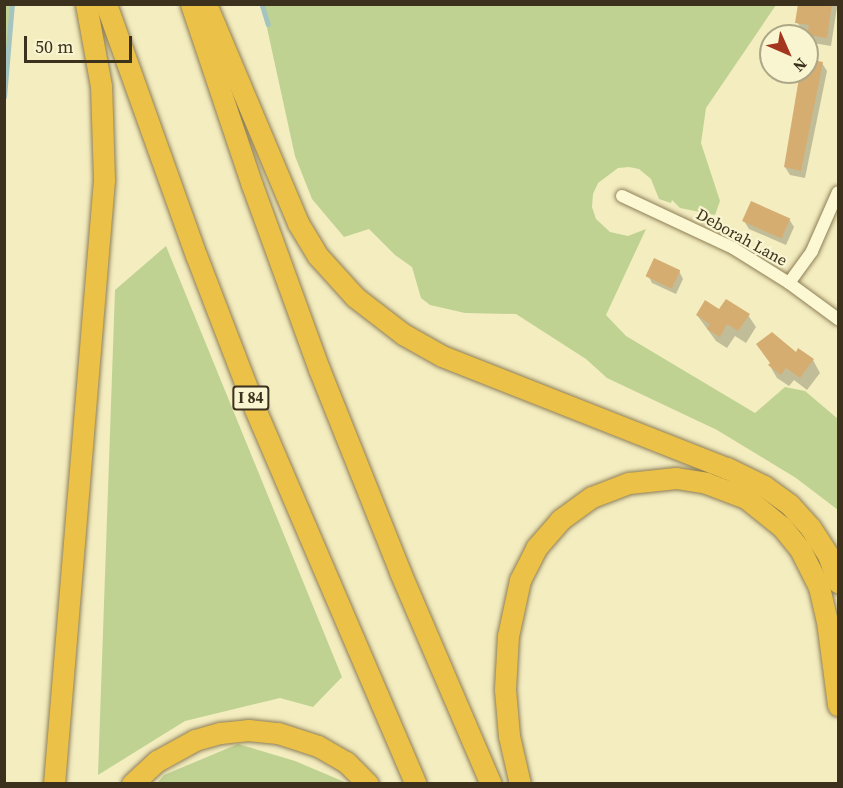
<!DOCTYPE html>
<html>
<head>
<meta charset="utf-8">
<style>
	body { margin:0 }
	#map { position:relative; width:843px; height:788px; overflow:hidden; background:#f3edc0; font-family:"Source Serif 4",serif }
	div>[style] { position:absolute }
	.green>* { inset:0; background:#bfd292 }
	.shadow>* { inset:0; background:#0003 }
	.stream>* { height:4.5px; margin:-2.25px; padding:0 2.25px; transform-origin:2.25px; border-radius:2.25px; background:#a3c4c0 }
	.building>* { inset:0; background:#d5ad71; transform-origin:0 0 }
	.roads { filter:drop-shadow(0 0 2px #8e7e56) drop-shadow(0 0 2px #8e7e56) }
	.street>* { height:12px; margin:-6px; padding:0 6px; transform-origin:6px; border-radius:6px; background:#fcf8d4 }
	.highway>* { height:21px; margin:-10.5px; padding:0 10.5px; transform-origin:10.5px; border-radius:10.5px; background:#ecc147 }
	span { translate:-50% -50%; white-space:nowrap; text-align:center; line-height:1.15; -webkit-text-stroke:4.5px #f9f5d0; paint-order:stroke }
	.shield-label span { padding:2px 4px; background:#f9f5d0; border:2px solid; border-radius:4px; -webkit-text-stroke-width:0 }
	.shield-label { font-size:15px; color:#3c311c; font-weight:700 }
	.street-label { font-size:16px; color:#3c311c }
	.frame { position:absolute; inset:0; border:6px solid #3c311c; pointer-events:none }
	.north { position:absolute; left:759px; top:24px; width:60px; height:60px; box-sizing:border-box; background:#f9f5d0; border:2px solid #ada788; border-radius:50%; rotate:135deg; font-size:16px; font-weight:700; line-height:24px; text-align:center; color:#3c311c }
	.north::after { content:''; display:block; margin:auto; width:21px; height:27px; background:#a4361f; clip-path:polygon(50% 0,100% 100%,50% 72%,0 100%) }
	.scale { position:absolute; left:24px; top:36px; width:108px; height:27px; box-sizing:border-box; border:3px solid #3c311c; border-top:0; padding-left:8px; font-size:18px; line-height:21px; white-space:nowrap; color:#3c311c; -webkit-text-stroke:4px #f9f5d0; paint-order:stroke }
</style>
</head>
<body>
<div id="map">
	<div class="green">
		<i style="clip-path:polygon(4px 5px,13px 5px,5px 100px,4px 100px)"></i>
		<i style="clip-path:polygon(262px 5px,776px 5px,706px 108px,701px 143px,720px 201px,715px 215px,680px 208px,672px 200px,671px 203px,659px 199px,651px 179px,639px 169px,629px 167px,618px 168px,598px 183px,593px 194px,592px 207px,596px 219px,610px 232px,628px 236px,646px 229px,606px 315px,626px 336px,755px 413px,785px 387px,805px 391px,838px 419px,838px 510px,796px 478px,717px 430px,607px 378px,586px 359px,516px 314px,465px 313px,430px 305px,421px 298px,412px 267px,395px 255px,369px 229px,344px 237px,312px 199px,295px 156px)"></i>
		<i style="clip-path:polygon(166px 246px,342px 677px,313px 707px,280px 698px,185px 721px,98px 775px,115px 290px)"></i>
		<i style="clip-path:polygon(238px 744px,295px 761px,347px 783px,157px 783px,164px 775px)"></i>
	</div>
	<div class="shadow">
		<i style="clip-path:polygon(814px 4px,836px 4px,837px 7px,831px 46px,813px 43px,809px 32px,802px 30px,797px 22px)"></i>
		<i style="clip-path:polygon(807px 60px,822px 63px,827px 71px,805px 178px,790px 175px,785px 167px,802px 72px,807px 72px)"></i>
		<i style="clip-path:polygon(789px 219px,794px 227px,786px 245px,749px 229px,744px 221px)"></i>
		<i style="clip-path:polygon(679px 271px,683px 279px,676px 294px,652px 283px,648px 275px)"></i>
		<i style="clip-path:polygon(720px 311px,748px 315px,756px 327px,746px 343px,735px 336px,727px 348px,716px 341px,697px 315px)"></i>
		<i style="clip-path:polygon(796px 354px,813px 360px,820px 373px,807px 390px,794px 380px,789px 386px,777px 378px,770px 366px)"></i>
	</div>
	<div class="stream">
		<i style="left:262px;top:4px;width:21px;rotate:73deg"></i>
		<i style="left:4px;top:97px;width:93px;rotate:-85.1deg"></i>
	</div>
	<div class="building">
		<i style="clip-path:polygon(798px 4px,832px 4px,827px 38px,807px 35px,809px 25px,795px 23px)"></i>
		<i style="clip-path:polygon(807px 59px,823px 62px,801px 171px,784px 167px,800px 72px,807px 72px)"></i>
		<i style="left:751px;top:201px;width:43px;height:22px;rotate:24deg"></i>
		<i style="left:654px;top:258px;width:29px;height:20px;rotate:25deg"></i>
		<i style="clip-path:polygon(726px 299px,750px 314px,738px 331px,727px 324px,720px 337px,707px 329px,710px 324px,696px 315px,705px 300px,719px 309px)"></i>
		<i style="clip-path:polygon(772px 332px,796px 352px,798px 348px,814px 359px,800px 378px,786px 368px,781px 375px,768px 365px,770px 363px,756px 344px)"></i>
	</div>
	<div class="roads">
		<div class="street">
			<i style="left:622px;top:196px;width:123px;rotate:25.1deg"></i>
			<i style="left:733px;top:248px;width:66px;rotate:32deg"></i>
			<i style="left:789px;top:283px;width:61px;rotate:36.3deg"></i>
			<i style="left:789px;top:283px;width:39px;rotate:-54deg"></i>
			<i style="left:812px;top:251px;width:64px;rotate:-66.2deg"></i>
		</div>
		<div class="highway">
			<i style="left:106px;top:4px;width:267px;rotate:70.3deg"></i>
			<i style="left:196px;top:255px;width:165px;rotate:69deg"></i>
			<i style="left:255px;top:409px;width:408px;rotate:66.8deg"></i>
			<i style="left:191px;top:4px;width:191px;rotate:71.4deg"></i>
			<i style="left:252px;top:185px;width:196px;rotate:70deg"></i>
			<i style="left:319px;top:369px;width:219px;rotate:68.2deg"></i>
			<i style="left:400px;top:572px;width:231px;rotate:66.8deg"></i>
			<i style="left:206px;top:4px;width:238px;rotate:67.2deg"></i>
			<i style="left:298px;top:223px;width:39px;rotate:59deg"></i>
			<i style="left:318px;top:256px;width:55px;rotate:47.9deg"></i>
			<i style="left:355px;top:297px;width:61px;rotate:37.6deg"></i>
			<i style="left:403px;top:334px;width:45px;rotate:29.4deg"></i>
			<i style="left:442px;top:356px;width:306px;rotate:21.5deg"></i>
			<i style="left:727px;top:468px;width:41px;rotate:25.9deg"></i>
			<i style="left:764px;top:486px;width:32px;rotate:36deg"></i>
			<i style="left:790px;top:505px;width:30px;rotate:48deg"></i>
			<i style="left:810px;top:527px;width:33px;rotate:57deg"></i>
			<i style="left:828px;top:555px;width:29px;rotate:70deg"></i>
			<i style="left:54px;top:784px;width:606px;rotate:-85.27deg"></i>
			<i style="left:104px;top:180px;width:94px;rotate:-91.8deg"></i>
			<i style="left:101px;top:86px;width:83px;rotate:-100.4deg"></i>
			<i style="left:132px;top:784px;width:34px;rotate:-43deg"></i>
			<i style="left:157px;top:761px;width:43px;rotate:-28.9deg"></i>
			<i style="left:195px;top:740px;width:26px;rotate:-16deg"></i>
			<i style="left:220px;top:733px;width:28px;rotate:-6deg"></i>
			<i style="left:248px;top:730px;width:30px;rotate:6deg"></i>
			<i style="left:278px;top:733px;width:42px;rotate:18deg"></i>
			<i style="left:318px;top:746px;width:32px;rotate:30deg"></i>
			<i style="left:346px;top:762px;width:31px;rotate:45deg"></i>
			<i style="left:520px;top:784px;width:49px;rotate:-102.9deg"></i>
			<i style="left:509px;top:736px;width:47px;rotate:-94.9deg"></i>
			<i style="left:505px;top:689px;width:53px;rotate:-86.8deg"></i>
			<i style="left:508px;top:636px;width:57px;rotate:-77.9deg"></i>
			<i style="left:520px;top:580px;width:36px;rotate:-63deg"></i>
			<i style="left:536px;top:548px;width:37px;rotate:-49deg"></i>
			<i style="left:560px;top:520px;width:39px;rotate:-36deg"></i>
			<i style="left:592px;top:497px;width:40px;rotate:-21deg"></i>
			<i style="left:629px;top:483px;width:47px;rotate:-6.1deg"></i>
			<i style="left:676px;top:478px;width:30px;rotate:9deg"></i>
			<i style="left:706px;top:483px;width:43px;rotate:20.6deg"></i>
			<i style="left:746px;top:498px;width:46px;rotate:38.9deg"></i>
			<i style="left:782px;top:527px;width:28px;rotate:51deg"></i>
			<i style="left:800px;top:549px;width:42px;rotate:63.4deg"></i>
			<i style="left:819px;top:587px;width:35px;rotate:77deg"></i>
			<i style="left:827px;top:621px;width:85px;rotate:82.5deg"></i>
		</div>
	</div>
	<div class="shield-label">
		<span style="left:251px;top:398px">I 84</span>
	</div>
	<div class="street-label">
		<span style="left:742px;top:237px;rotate:29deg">Deborah Lane</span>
	</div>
	<div class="frame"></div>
	<div class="north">N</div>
	<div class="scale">50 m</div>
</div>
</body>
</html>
